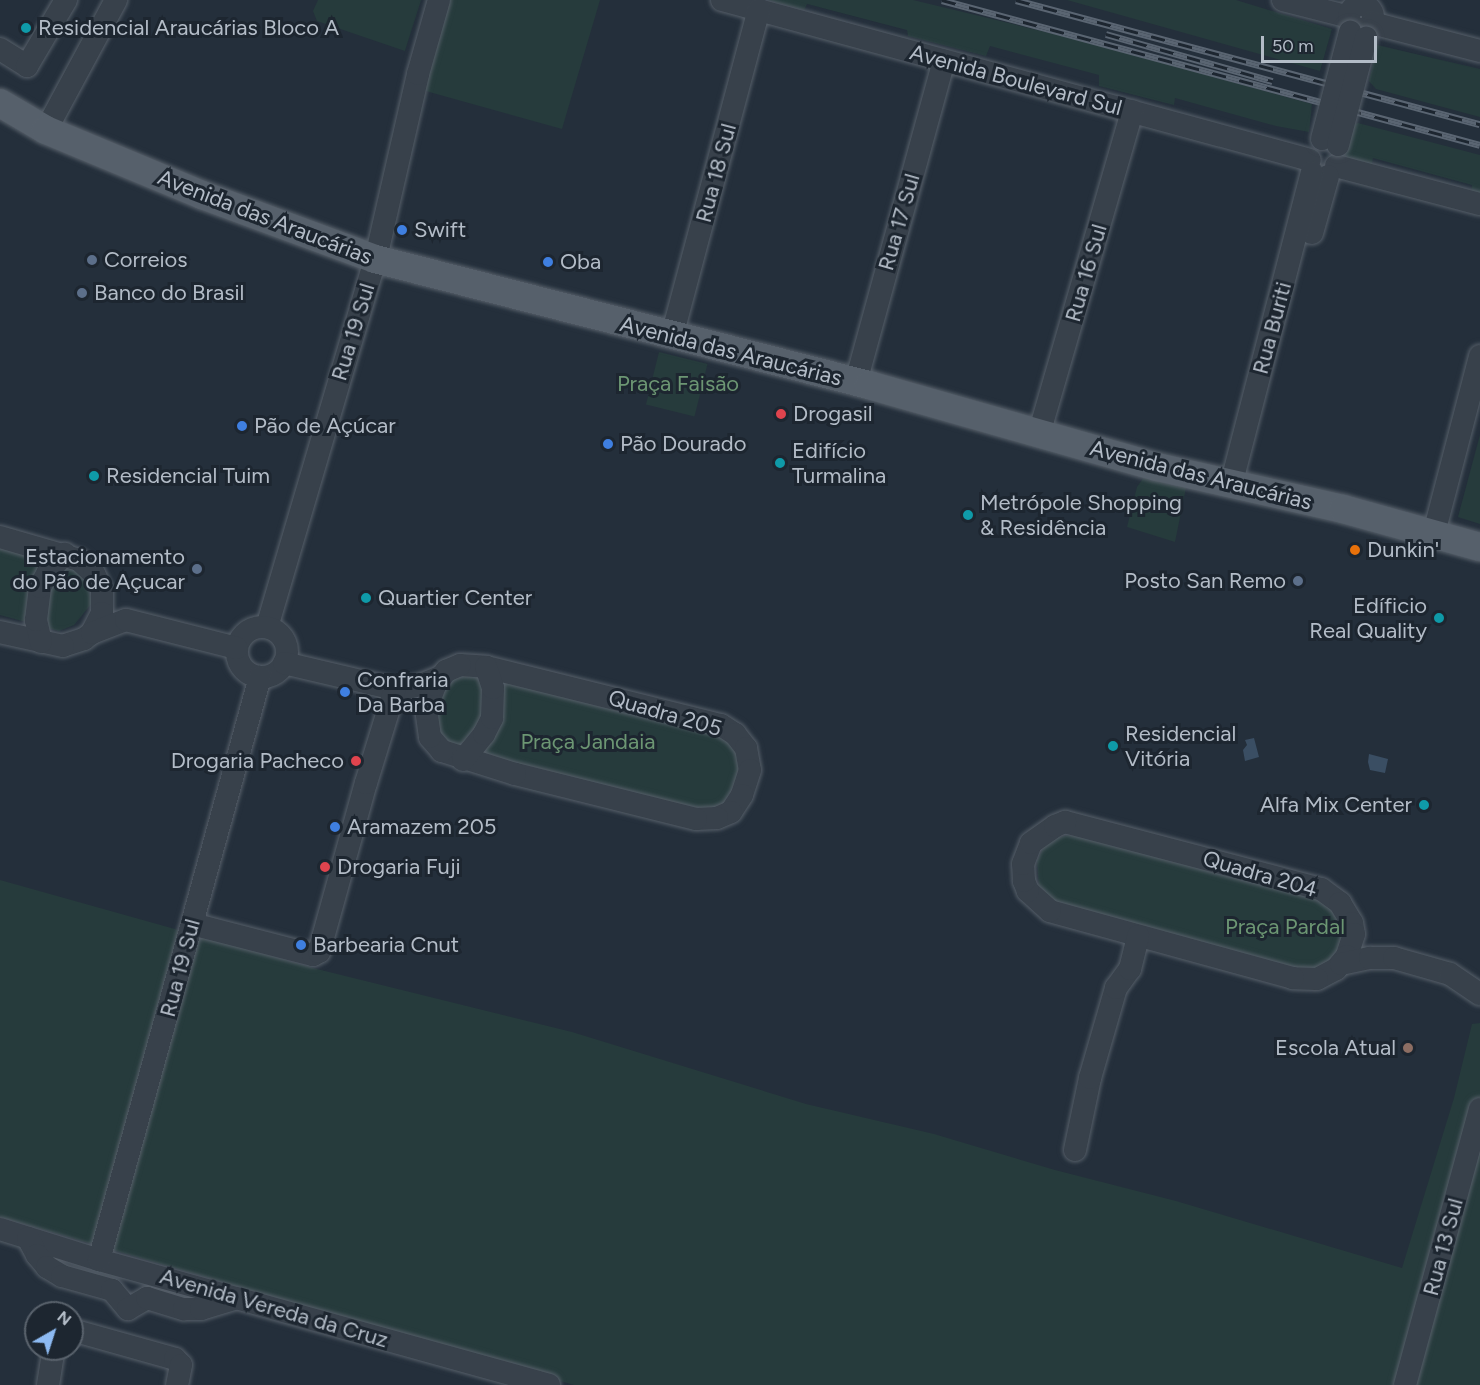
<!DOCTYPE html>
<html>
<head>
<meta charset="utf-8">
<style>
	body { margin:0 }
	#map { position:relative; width:1480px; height:1385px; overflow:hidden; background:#242f3b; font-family:Figtree,sans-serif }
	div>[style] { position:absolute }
	.green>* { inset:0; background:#263b3c; transform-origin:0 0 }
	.water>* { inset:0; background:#3a4e63 }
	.roads { filter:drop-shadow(0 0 2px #565f69) drop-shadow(0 0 2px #565f69) }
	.minor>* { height:22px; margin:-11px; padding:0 11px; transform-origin:11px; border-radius:11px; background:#38414b }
	.minor>.ring { margin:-11px; padding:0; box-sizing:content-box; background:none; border:22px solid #38414b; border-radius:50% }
	.major>* { height:28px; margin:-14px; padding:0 14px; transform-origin:14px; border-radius:14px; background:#56606b }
	.rail>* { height:7px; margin-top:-3.5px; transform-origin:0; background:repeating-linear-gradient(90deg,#1d2630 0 14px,#5a6572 0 28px); box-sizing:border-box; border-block:2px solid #5a6572 }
	.bridges { filter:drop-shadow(0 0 2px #565f69) drop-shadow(0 0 2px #565f69) }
	.minor-bridge>* { height:22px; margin:-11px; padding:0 11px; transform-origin:11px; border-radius:11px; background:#38414b }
	.dots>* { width:16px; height:16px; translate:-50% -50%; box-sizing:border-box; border:3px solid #1d2630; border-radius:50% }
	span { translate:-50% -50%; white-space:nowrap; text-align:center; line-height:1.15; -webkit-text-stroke:6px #1d2630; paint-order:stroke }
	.poi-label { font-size:22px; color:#b3bcc7 }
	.left { translate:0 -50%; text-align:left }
	.right { translate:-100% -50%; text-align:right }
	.street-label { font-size:22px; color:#b3bcc7 }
	.park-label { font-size:22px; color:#6c9673 }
	.north { position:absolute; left:24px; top:1301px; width:60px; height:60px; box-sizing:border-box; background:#1d2630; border:2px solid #59626c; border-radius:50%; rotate:39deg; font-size:16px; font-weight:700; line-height:24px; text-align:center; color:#b3bcc7 }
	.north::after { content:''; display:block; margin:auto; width:21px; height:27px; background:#8dbaf2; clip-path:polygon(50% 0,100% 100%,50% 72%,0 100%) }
	.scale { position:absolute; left:1261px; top:36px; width:116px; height:27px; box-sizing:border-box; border:3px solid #b3bcc7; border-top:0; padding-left:8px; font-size:18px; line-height:21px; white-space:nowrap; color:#b3bcc7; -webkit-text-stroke:4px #1d2630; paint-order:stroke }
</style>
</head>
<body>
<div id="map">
	<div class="green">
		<i style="clip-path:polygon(318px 0,421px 0,405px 51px,317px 21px,313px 11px)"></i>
		<i style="clip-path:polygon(446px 0,600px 0,562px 129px,422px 90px)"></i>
		<i style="clip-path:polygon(768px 0,913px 0,1091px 43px,1312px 104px,1309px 132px,1276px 126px,1175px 98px,1174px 105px,1099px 86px,1099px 75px,990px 46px,986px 56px,908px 36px,907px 30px,807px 4px,804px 10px)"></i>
		<i style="clip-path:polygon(1067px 0,1236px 0,1332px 29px,1320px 71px)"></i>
		<i style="clip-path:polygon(1377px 45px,1480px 69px,1480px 117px,1376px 89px,1369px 81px)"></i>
		<i style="clip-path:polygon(1358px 123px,1480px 155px,1480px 197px,1471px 195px,1472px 185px,1373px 158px,1371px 169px,1346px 158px,1344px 149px,1353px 125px)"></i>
		<i style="left:659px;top:352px;width:50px;height:54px;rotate:14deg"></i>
		<i style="clip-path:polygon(1480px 435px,1480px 524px,1458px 517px)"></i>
		<i style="clip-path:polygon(1144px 477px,1180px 484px,1186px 488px,1175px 542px,1127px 527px,1137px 487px)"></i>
		<i style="clip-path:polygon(0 545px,69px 563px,87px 583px,92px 603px,74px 625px,59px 631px,0 615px)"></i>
		<i style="clip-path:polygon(460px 665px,721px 725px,750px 770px,717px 818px,463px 760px,427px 722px,426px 709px)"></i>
		<i style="clip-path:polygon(1074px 834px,1318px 897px,1337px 911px,1344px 934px,1335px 958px,1309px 971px,1052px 902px,1039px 887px,1037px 860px,1044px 847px,1052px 839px)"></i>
		<i style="clip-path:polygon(0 880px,317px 969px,572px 1032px,806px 1104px,934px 1134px,1055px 1170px,1176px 1201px,1402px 1268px,1454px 1098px,1472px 1024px,1480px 1023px,1480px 1385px,574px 1385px,0 1217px)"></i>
	</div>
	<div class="water">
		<i style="clip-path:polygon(1254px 738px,1259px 757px,1245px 761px,1243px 750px,1247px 745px,1245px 740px)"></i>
		<i style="clip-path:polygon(1369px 754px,1388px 759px,1385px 773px,1370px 770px,1368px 762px)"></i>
	</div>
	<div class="roads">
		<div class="minor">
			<i style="left:722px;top:0;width:609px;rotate:15.22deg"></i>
			<i style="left:1283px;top:0;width:68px;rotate:14.4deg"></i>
			<i class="ring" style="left:1349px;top:5px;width:2px;height:2px"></i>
			<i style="left:1372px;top:23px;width:112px;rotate:14.5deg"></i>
			<i style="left:0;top:49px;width:32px;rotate:32deg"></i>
			<i style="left:27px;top:66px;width:77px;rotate:-59.4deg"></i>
			<i style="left:46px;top:130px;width:148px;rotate:-61.7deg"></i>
			<i style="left:1336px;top:166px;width:149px;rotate:14.8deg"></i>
			<i style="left:1312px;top:233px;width:59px;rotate:-74.3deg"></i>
			<i style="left:672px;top:336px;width:338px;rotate:-75.1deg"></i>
			<i style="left:856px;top:382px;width:333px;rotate:-74.7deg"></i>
			<i style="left:1039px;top:434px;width:336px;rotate:-73.9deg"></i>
			<i style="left:1231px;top:485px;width:323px;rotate:-75.5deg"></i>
			<i style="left:1434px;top:533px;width:183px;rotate:-75.4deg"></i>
			<i style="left:0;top:537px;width:82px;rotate:16.2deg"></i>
			<i style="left:79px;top:560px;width:21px;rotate:43deg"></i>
			<i style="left:94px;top:574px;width:18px;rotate:63deg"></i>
			<i style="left:102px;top:590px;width:23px;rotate:90deg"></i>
			<i style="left:102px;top:613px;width:22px;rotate:117deg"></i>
			<i style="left:92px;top:633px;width:10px;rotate:143deg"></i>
			<i style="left:84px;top:639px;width:22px;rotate:162deg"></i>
			<i style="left:63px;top:646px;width:65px;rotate:-167.5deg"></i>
			<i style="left:267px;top:627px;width:394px;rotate:-73.6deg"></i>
			<i style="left:378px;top:249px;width:180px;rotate:-77.1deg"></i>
			<i style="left:418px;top:74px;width:77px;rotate:-74.2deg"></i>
			<i class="ring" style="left:237px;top:627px;width:28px;height:28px"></i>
			<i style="left:92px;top:633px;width:36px;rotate:-21deg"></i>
			<i style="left:126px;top:620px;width:114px;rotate:14.2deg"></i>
			<i style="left:41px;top:642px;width:23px;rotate:-103deg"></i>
			<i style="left:36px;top:620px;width:33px;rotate:-83deg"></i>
			<i style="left:40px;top:587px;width:17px;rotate:-62deg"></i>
			<i style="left:48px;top:572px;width:25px;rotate:-47deg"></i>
			<i style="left:284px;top:663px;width:118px;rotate:13.2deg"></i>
			<i style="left:399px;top:690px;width:23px;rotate:-13deg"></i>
			<i style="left:421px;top:685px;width:23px;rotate:-23deg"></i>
			<i style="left:460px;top:665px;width:26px;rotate:4deg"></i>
			<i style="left:486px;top:667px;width:242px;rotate:13.9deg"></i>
			<i style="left:721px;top:725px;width:17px;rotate:33deg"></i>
			<i style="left:735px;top:734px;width:18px;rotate:52deg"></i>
			<i style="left:746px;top:748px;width:22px;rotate:80deg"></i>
			<i style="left:750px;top:770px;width:26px;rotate:108deg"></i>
			<i style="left:742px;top:795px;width:20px;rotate:123deg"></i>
			<i style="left:731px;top:812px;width:15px;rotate:157deg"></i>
			<i style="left:717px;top:818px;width:21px;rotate:177deg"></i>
			<i style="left:696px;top:819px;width:187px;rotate:-166deg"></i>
			<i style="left:515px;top:774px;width:77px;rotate:-162.5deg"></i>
			<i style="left:442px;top:751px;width:18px;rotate:-131deg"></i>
			<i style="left:430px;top:737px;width:28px;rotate:-98deg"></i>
			<i style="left:426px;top:709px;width:26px;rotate:-69deg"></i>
			<i style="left:435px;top:685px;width:18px;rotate:-52deg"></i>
			<i style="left:446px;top:671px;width:15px;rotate:-23deg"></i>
			<i style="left:463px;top:760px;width:33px;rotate:-51deg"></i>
			<i style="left:484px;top:734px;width:18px;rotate:-63deg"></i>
			<i style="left:492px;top:718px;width:30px;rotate:-88deg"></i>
			<i style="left:493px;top:688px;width:22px;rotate:-108deg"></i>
			<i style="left:1065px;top:822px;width:265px;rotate:14.7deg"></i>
			<i style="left:1321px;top:889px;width:24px;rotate:36deg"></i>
			<i style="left:1340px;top:903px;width:23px;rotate:59deg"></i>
			<i style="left:1352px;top:923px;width:11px;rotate:80deg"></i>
			<i style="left:1354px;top:934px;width:23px;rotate:108deg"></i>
			<i style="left:1347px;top:956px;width:17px;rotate:130deg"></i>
			<i style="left:1336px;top:969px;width:21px;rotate:152deg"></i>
			<i style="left:1317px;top:979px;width:24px;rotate:-178deg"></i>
			<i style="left:1293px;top:978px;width:252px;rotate:-164.6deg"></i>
			<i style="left:1050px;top:911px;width:30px;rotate:-138deg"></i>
			<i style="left:1028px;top:891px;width:11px;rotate:-112deg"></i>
			<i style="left:1024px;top:881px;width:17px;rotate:-93deg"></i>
			<i style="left:1023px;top:864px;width:22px;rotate:-69deg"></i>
			<i style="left:1031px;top:843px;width:29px;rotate:-35deg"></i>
			<i style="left:1055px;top:826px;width:11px;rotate:-22deg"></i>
			<i style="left:192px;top:924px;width:125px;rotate:14.4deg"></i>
			<i style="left:313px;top:955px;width:7px;rotate:-27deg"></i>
			<i style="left:319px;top:952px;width:175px;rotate:-74.5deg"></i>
			<i style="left:366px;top:783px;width:98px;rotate:-72.9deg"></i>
			<i style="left:1341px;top:964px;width:30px;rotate:-12deg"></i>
			<i style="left:1370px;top:958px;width:24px"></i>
			<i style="left:1394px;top:958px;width:58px;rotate:15.9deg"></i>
			<i style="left:1450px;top:974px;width:36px;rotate:34deg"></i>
			<i style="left:1075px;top:1150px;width:74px;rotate:-78.2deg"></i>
			<i style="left:1090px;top:1078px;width:94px;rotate:-73.9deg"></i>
			<i style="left:1116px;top:988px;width:24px;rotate:-54deg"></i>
			<i style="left:1130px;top:969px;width:34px;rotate:-76deg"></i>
			<i style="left:0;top:1229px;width:104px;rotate:17.4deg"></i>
			<i style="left:99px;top:1260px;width:467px;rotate:15.5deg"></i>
			<i style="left:28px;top:1238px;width:19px;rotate:62deg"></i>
			<i style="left:37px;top:1255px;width:16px;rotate:50deg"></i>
			<i style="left:47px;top:1267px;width:17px;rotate:31deg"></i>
			<i style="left:62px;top:1276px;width:52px;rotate:15.6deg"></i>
			<i style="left:112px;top:1290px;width:25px;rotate:50deg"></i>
			<i style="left:128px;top:1309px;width:22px;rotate:-30deg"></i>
			<i style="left:147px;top:1298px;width:39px;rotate:17deg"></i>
			<i style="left:184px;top:1309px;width:17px"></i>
			<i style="left:201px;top:1309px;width:37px;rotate:-17deg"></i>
			<i style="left:99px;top:1260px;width:605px;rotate:-74.56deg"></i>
			<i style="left:72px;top:1330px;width:107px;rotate:15.7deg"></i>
			<i style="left:175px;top:1359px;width:8px;rotate:45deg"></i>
			<i style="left:181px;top:1365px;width:20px;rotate:101deg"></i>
			<i style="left:48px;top:1385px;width:36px;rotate:-81deg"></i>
			<i style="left:1405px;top:1385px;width:286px;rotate:-74.8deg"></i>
		</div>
		<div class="major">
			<i style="left:0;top:103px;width:53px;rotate:30.4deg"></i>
			<i style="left:46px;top:130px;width:169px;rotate:22.6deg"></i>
			<i style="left:202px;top:195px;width:184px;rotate:20.3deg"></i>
			<i style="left:375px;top:259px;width:510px;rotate:14.31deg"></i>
			<i style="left:869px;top:385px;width:299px;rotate:15.9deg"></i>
			<i style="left:1157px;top:467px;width:191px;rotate:12.7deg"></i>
			<i style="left:1343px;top:509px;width:142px;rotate:15.5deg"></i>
		</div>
	</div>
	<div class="rail">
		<i style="left:942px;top:0;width:557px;rotate:15.08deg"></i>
		<i style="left:1016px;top:0;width:480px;rotate:15deg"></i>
		<i style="left:1106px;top:34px;width:173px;rotate:15.8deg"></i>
	</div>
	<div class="bridges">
		<div class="minor-bridge">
			<i style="left:1322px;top:139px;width:111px;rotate:-75.3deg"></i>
			<i style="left:1338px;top:145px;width:111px;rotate:-75.3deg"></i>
		</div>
	</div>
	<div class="dots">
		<i style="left:26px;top:28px;background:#0f9aa8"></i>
		<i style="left:402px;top:230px;background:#3f7fe0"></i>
		<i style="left:92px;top:260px;background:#5c6f8a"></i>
		<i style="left:548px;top:262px;background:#3f7fe0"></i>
		<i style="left:82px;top:293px;background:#5c6f8a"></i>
		<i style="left:781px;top:414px;background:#e0444e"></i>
		<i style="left:242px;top:426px;background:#3f7fe0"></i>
		<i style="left:608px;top:444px;background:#3f7fe0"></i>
		<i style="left:780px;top:463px;background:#0f9aa8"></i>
		<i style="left:94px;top:476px;background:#0f9aa8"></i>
		<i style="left:968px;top:515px;background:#0f9aa8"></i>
		<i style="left:1355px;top:550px;background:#e8710a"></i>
		<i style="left:197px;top:569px;background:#5c6f8a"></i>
		<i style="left:1298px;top:581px;background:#5c6f8a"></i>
		<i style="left:366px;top:598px;background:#0f9aa8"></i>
		<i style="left:1439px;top:618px;background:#0f9aa8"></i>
		<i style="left:345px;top:692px;background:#3f7fe0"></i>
		<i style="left:1113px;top:746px;background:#0f9aa8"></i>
		<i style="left:356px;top:761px;background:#e0444e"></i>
		<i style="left:1424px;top:805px;background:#0f9aa8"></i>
		<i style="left:335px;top:827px;background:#3f7fe0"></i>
		<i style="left:325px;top:867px;background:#e0444e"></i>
		<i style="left:301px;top:945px;background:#3f7fe0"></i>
		<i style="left:1408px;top:1048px;background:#8d6e63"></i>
	</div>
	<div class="poi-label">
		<span class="left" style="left:38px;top:28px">Residencial Araucárias Bloco A</span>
		<span class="left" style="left:414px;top:230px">Swift</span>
		<span class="left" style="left:104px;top:260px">Correios</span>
		<span class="left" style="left:560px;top:262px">Oba</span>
		<span class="left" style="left:94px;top:293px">Banco do Brasil</span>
		<span class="left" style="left:793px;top:414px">Drogasil</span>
		<span class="left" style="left:254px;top:426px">Pão de Açúcar</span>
		<span class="left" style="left:620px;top:444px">Pão Dourado</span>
		<span class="left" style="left:792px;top:463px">Edifício<br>Turmalina</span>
		<span class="left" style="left:106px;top:476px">Residencial Tuim</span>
		<span class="left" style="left:980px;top:515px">Metrópole Shopping<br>&amp; Residência</span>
		<span class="left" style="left:1367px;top:550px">Dunkin'</span>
		<span class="right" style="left:185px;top:569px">Estacionamento<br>do Pão de Açucar</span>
		<span class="right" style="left:1286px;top:581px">Posto San Remo</span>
		<span class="left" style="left:378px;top:598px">Quartier Center</span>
		<span class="right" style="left:1427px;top:618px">Edíficio<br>Real Quality</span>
		<span class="left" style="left:357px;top:692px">Confraria<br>Da Barba</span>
		<span class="left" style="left:1125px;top:746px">Residencial<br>Vitória</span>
		<span class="right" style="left:344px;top:761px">Drogaria Pacheco</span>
		<span class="right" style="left:1412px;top:805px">Alfa Mix Center</span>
		<span class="left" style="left:347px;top:827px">Aramazem 205</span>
		<span class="left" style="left:337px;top:867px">Drogaria Fuji</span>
		<span class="left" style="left:313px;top:945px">Barbearia Cnut</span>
		<span class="right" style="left:1396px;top:1048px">Escola Atual</span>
	</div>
	<div class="street-label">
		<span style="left:1016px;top:80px;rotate:15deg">Avenida Boulevard Sul</span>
		<span style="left:716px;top:173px;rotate:-75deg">Rua 18 Sul</span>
		<span style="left:265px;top:217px;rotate:21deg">Avenida das Araucárias</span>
		<span style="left:899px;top:222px;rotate:-74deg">Rua 17 Sul</span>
		<span style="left:1086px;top:273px;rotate:-74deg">Rua 16 Sul</span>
		<span style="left:1272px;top:328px;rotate:-75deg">Rua Buriti</span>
		<span style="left:353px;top:332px;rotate:-73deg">Rua 19 Sul</span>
		<span style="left:731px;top:351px;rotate:14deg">Avenida das Araucárias</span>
		<span style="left:1201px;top:475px;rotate:14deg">Avenida das Araucárias</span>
		<span style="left:665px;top:713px;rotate:16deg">Quadra 205</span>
		<span style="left:1260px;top:874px;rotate:16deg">Quadra 204</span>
		<span style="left:180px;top:968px;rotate:-75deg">Rua 19 Sul</span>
		<span style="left:1443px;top:1247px;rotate:-75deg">Rua 13 Sul</span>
		<span style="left:274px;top:1308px;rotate:16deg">Avenida Vereda da Cruz</span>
	</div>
	<div class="park-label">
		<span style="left:678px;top:384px">Praça Faisão</span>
		<span style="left:588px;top:742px">Praça Jandaia</span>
		<span style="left:1285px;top:927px">Praça Pardal</span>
	</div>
	<div class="north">N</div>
	<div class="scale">50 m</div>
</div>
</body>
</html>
